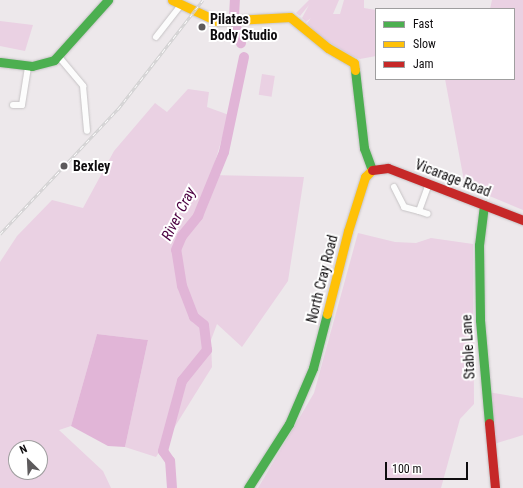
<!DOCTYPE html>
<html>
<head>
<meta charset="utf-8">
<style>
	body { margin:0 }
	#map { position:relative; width:523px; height:488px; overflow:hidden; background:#ede8eb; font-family:"Roboto Condensed",sans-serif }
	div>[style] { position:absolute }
	.green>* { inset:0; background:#ead1e3; transform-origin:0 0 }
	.water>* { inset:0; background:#e1b5d7 }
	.river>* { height:10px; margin:-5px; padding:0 5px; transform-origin:5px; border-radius:5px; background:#e1b5d7 }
	.roads { filter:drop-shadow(0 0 1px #c6c3c5) drop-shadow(0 0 1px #c6c3c5) }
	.street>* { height:6px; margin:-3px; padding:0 3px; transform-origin:3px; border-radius:3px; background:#fcfcfc }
	.fast>* { height:9px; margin:-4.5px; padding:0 4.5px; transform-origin:4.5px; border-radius:4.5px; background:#4caf50 }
	.slow>* { height:9px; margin:-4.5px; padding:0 4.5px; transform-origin:4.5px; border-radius:4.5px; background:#ffc107 }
	.jam>* { height:9px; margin:-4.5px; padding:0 4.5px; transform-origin:4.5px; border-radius:4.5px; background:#c62828 }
	.rail>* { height:3px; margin-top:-1.5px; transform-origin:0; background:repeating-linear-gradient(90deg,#fff 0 4.5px,#d2d1d2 0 9px); box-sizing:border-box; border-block:1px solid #d2d1d2 }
	.dots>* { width:11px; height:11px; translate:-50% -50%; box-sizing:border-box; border:2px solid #fff; border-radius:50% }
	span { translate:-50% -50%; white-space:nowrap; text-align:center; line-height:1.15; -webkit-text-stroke:4px #fff; paint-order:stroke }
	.poi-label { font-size:14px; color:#0f0d0f; font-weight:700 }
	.left { translate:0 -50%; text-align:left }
	.street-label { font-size:14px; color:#0f0d0f }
	.water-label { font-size:15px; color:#4b0141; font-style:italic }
	.legend { position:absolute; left:375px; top:8px; width:140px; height:72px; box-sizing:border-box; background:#fff; border:1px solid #9f9e9f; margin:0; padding:5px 7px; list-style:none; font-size:12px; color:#0f0d0f }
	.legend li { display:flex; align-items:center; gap:8px; height:20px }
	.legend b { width:20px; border:1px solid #9f9e9f }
	.north { position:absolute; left:8px; top:440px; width:40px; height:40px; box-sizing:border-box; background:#fff; border:1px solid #9f9e9f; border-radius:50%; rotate:336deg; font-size:11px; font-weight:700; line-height:16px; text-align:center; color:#0f0d0f }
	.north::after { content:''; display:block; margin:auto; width:14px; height:18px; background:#5d5a5c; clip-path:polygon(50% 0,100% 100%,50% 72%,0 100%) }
	.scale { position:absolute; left:385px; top:462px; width:83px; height:18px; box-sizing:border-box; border:2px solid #0f0d0f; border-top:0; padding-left:5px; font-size:12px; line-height:14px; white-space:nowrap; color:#0f0d0f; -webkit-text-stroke:3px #fff; paint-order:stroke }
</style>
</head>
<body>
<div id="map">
	<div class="green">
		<i style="clip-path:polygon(309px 0,339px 0,333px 14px,340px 14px,344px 0,364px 0,364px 8px,376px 10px,376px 56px,360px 59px,352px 56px,319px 36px,307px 23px,311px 18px,306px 22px,302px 18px,309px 5px,300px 16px,296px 13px)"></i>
		<i style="clip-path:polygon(492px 0,523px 0,523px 210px,465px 186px,445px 79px,514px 79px,514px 9px,490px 9px)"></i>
		<i style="clip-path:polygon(0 21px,33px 25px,25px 51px,0 46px)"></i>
		<i style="left:262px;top:74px;width:13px;height:21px;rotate:9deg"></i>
		<i style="clip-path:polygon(evenodd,188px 89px,209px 92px,207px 107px,229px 115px,211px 175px,304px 177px,288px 281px,242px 347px,217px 324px,211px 340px,212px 367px,156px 457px,125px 447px,148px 340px,97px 334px,71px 426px,59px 430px,103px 471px,111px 488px,0 488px,0 262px,17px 236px,52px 200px,83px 208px,114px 151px,155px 103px,167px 112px,188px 89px,16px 448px,40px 448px,40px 472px,16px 472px,16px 448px)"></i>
		<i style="clip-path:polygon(358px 233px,395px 242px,416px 243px,431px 238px,473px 244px,474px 404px,460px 419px,441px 488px,258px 488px,314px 393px)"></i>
		<i style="clip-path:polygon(488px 392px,523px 398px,523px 435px,494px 444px)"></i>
	</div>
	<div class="water">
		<i style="clip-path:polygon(97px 334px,148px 340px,125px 447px,108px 446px,71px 426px)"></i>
	</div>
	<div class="river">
		<i style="left:234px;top:17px;width:17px;rotate:-87deg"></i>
		<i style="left:236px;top:27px;width:17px;rotate:73deg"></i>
		<i style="left:172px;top:488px;width:27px;rotate:-94deg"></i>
		<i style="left:170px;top:461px;width:12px;rotate:-125deg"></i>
		<i style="left:163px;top:451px;width:73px;rotate:-74.8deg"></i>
		<i style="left:182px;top:381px;width:40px;rotate:-51deg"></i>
		<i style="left:207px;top:350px;width:25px;rotate:-97deg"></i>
		<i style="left:204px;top:325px;width:13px;rotate:-141deg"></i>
		<i style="left:194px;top:317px;width:33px;rotate:-111deg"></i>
		<i style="left:182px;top:286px;width:36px;rotate:-99deg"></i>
		<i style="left:176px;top:250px;width:15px;rotate:-67deg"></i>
		<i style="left:182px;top:236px;width:26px;rotate:-51deg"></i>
		<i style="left:198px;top:216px;width:69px;rotate:-67.9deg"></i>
		<i style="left:224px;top:152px;width:97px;rotate:-78.1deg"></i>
	</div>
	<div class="roads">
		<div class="street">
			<i style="left:156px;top:37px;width:39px;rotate:-52deg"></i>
			<i style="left:59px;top:57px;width:38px;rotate:50deg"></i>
			<i style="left:83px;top:86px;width:45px;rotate:84.9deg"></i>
			<i style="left:13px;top:105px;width:9px"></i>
			<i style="left:22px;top:105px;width:39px;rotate:-81deg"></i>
			<i style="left:394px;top:187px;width:22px;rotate:63deg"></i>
			<i style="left:404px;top:207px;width:16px;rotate:15deg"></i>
			<i style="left:419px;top:211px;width:30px;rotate:-70deg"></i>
			<i style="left:419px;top:211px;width:9px;rotate:18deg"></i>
		</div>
		<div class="fast">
			<i style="left:0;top:62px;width:32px;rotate:7deg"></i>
			<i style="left:32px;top:66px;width:23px;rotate:-15deg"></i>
			<i style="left:54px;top:60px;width:81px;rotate:-48deg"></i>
			<i style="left:355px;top:70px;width:79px;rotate:83.4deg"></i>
			<i style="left:364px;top:148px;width:23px;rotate:70deg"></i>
			<i style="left:484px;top:205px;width:40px;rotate:97.1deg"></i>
			<i style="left:479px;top:245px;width:75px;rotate:89.2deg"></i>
			<i style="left:480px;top:320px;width:103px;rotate:85deg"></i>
			<i style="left:248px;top:488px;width:76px;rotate:-57.4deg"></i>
			<i style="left:289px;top:424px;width:61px;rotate:-66.8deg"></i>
			<i style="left:313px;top:368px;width:56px;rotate:-75.5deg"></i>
		</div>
		<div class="slow">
			<i style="left:172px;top:0;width:50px;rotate:25deg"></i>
			<i style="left:217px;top:21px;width:73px;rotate:-3.1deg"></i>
			<i style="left:290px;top:17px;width:49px;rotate:39.2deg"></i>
			<i style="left:328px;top:48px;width:30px;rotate:30deg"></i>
			<i style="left:354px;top:63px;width:7px;rotate:82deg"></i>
			<i style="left:327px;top:314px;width:86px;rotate:-75.8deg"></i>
			<i style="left:348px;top:231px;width:57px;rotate:-72.5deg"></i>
			<i style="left:365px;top:177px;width:10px;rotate:-45deg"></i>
		</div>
		<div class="jam">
			<i style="left:372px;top:170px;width:16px;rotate:-7deg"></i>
			<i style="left:388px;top:168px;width:145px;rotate:21.1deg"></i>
			<i style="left:489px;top:423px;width:65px;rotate:84.7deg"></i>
		</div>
	</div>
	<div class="rail">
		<i style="left:0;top:234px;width:172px;rotate:-46.7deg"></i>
		<i style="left:118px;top:109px;width:138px;rotate:-52.1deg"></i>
	</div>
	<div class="dots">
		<i style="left:202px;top:27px;background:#5d5a5c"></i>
		<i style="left:64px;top:166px;background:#5d5a5c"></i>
	</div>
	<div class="poi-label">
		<span class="left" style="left:210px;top:27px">Pilates<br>Body Studio</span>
		<span class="left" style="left:73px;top:166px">Bexley</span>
	</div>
	<div class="street-label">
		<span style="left:453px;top:178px;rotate:21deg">Vicarage Road</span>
		<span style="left:322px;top:279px;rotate:-76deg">North Cray Road</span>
		<span style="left:468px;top:347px;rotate:-93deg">Stable Lane</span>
	</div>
	<div class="water-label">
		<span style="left:179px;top:214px;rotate:-63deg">River Cray</span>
	</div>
	<ul class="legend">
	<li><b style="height:5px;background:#4caf50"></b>Fast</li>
	<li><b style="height:5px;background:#ffc107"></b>Slow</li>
	<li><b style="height:5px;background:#c62828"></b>Jam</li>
	</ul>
	<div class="north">N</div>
	<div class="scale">100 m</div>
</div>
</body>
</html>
